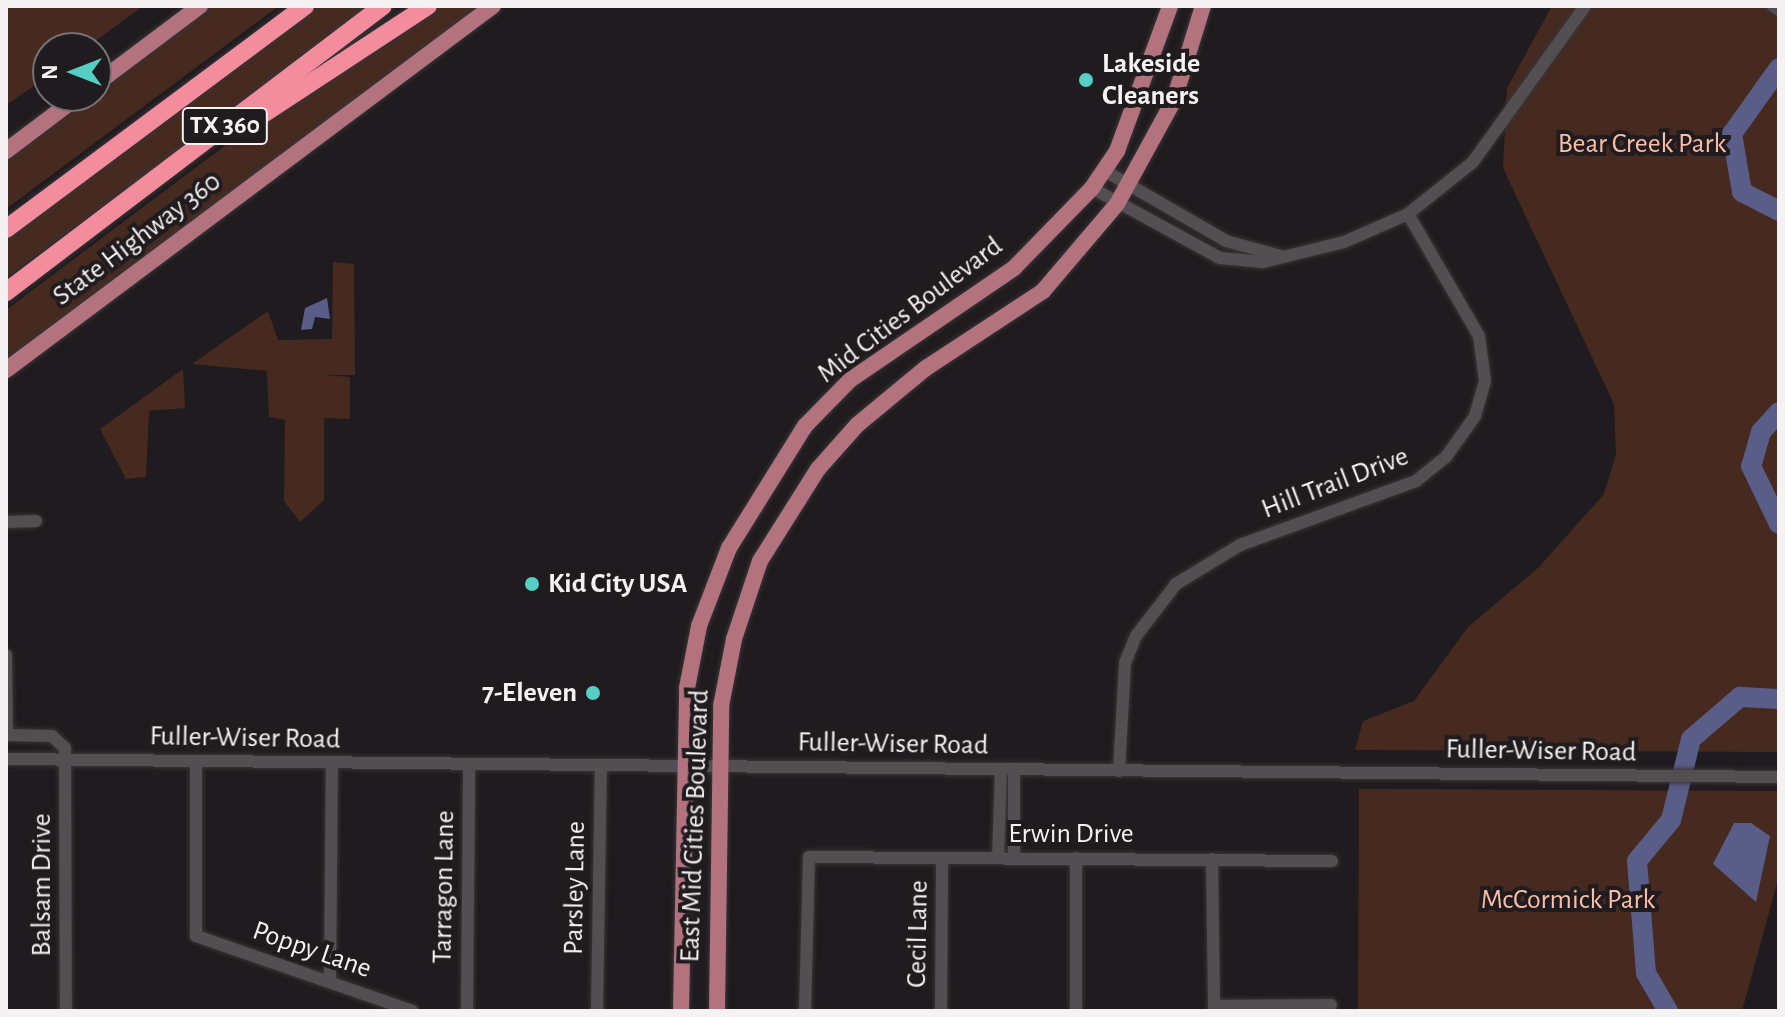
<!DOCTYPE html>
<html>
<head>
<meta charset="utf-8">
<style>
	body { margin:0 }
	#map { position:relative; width:1785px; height:1017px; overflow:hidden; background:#1f1b1e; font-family:"Alegreya Sans",sans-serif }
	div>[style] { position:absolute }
	.green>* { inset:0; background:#462a20 }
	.water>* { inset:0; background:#595d88 }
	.river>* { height:20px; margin:-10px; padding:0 10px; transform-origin:10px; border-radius:10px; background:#595d88 }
	.roads { filter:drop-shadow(0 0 2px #383537) drop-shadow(0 0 2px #383537) }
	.minor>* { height:12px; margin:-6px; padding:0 6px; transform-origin:6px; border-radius:6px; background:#534e51 }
	.major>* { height:16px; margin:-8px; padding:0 8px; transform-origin:8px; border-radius:8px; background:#b3737e }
	.highway>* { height:18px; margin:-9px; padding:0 9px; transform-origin:9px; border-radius:9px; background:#f38c9c }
	.dots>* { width:22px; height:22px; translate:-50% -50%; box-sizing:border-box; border:4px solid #1f1b1e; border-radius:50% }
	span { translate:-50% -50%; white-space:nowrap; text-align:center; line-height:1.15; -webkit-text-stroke:8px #1f1b1e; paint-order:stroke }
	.shield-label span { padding:2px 6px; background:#1f1b1e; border:2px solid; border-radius:6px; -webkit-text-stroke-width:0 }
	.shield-label { font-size:26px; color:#f5f2f4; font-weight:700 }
	.poi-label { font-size:28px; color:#f5f2f4; font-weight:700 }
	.left { translate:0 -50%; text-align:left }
	.right { translate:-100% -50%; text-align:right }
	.park-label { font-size:28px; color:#fbbda5 }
	.street-label { font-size:28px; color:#f5f2f4 }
	.frame { position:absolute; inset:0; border:8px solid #f5f2f4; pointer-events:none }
	.north { position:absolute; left:32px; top:32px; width:80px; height:80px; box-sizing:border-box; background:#1f1b1e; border:2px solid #757174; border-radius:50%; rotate:270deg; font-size:22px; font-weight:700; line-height:32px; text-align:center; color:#f5f2f4 }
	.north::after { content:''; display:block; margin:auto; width:28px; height:36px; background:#56cec3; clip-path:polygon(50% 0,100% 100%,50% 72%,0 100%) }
</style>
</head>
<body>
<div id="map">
	<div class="green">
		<i style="clip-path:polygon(6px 6px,143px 6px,86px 48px,48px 48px,48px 76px,6px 105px)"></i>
		<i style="clip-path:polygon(211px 6px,279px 6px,6px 209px,6px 159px)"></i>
		<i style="clip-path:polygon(320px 6px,373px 6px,6px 278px,6px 239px)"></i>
		<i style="clip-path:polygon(440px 6px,482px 6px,6px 360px,6px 310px,239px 135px)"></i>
		<i style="clip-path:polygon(1552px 6px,1779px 6px,1779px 752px,1355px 750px,1363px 721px,1414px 701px,1468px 627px,1539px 567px,1604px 494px,1616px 454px,1614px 404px,1503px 168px,1507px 88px)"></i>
		<i style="clip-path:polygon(333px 262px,354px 264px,355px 375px,324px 375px,350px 377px,350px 419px,324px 418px,324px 500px,300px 522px,284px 501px,285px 420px,269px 417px,267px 371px,192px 364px,268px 311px,278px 340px,332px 339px)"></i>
		<i style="clip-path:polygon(183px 369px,185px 408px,149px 411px,146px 477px,126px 479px,100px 429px)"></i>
		<i style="clip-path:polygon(1359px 789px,1779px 791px,1779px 876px,1742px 1011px,1358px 1011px)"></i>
	</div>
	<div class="water">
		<i style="clip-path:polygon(327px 298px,330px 319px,315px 317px,312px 329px,301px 330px,305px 308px)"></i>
		<i style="clip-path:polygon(1734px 823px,1751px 823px,1770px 836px,1756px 902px,1713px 864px)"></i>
	</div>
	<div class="river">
		<i style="left:1779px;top:68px;width:81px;rotate:125.5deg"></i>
		<i style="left:1732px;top:134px;width:59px;rotate:80.2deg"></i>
		<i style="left:1742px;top:192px;width:42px;rotate:27.2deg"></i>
		<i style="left:1779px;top:412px;width:27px;rotate:132deg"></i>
		<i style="left:1761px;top:432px;width:35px;rotate:106deg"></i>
		<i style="left:1751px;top:466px;width:64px;rotate:64.2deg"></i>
		<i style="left:1668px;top:1011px;width:44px;rotate:-120.1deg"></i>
		<i style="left:1646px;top:973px;width:112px;rotate:-94.6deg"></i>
		<i style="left:1637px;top:861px;width:53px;rotate:-50.3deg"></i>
		<i style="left:1671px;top:820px;width:83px;rotate:-76.1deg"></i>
		<i style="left:1691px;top:739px;width:65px;rotate:-40.6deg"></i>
		<i style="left:1740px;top:697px;width:39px;rotate:3deg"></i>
	</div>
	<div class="roads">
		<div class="minor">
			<i style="left:1773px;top:6px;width:7px;rotate:34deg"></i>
			<i style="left:1105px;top:171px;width:140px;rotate:30deg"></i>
			<i style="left:1226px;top:241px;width:57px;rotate:15.3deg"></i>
			<i style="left:1092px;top:188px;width:146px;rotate:28.7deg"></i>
			<i style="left:1220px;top:258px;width:43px;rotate:5.3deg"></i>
			<i style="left:1263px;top:262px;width:83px;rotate:-13.9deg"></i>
			<i style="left:1344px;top:242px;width:70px;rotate:-23.6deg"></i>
			<i style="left:1408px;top:214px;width:83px;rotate:-38.7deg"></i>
			<i style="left:1473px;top:162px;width:192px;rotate:-54.3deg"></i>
			<i style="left:6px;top:522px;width:30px;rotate:-2deg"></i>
			<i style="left:6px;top:655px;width:80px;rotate:89.3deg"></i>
			<i style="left:6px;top:735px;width:46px;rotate:1.2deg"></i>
			<i style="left:52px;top:736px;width:18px;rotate:43deg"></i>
			<i style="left:65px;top:748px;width:263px;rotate:89.8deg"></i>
			<i style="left:6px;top:759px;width:1773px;rotate:0.58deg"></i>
			<i style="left:196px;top:761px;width:175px;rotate:90deg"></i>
			<i style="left:196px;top:936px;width:229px;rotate:19.1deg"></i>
			<i style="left:1119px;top:771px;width:108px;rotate:-86.8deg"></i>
			<i style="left:1125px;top:663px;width:29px;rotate:-68deg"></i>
			<i style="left:1136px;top:636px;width:66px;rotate:-52.4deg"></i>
			<i style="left:1176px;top:584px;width:75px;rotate:-31.4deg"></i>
			<i style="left:1240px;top:545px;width:187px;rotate:-20deg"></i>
			<i style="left:1416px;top:481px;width:38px;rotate:-39deg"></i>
			<i style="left:1446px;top:457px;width:50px;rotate:-54.7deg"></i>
			<i style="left:1475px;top:416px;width:36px;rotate:-74deg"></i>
			<i style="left:1485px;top:381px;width:45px;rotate:-97.6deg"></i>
			<i style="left:1479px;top:336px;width:141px;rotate:-120.2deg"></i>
			<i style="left:998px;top:858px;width:89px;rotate:-88.1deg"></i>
			<i style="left:1014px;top:858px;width:88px;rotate:-90deg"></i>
			<i style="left:1212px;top:859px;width:152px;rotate:89.2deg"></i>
			<i style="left:330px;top:981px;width:218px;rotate:-89.5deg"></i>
			<i style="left:1214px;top:1006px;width:117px;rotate:-0.5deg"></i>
			<i style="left:467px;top:1011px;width:247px;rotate:-89.5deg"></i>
			<i style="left:597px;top:1011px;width:246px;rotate:-89.1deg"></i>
			<i style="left:805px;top:1011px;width:154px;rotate:-88.5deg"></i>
			<i style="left:809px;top:857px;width:523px;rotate:0.44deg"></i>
			<i style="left:941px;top:1011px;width:153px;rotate:-89.6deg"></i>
			<i style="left:1076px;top:1011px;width:153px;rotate:-90deg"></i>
		</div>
		<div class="major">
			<i style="left:96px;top:84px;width:130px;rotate:-36.9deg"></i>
			<i style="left:6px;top:151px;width:91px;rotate:-37deg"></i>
			<i style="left:6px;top:370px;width:608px;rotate:-36.78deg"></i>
			<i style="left:681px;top:1011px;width:323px;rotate:-88.9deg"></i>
			<i style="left:687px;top:688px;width:63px;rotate:-79deg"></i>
			<i style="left:699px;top:626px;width:84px;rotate:-69deg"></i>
			<i style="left:729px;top:548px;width:144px;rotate:-58.1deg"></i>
			<i style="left:805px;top:426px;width:64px;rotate:-45.6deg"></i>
			<i style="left:850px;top:380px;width:199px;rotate:-34.3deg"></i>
			<i style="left:1014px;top:268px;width:112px;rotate:-45.7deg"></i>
			<i style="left:1092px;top:188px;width:45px;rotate:-56deg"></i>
			<i style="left:1117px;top:151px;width:154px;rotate:-69.9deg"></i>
			<i style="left:717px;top:1011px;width:305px;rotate:-89.2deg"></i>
			<i style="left:721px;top:706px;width:68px;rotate:-79deg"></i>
			<i style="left:734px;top:639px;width:82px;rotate:-71.6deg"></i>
			<i style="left:760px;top:561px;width:109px;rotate:-57.8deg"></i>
			<i style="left:818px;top:469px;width:59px;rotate:-48.4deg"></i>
			<i style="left:857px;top:425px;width:89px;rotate:-39.6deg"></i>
			<i style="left:926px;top:368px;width:140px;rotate:-33.3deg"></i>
			<i style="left:1043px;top:291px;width:114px;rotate:-49.6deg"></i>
			<i style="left:1117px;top:204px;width:119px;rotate:-61.3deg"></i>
			<i style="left:1174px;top:100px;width:98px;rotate:-72.9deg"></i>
		</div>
		<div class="highway">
			<i style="left:245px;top:126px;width:219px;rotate:-33.3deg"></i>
			<i style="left:6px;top:229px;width:373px;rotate:-36.7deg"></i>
			<i style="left:6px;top:292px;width:473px;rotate:-37.2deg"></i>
		</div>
	</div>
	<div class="dots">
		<i style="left:1086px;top:80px;background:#56cec3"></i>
		<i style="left:532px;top:584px;background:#56cec3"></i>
		<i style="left:593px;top:693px;background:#56cec3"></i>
	</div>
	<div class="shield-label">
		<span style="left:225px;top:126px">TX 360</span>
	</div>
	<div class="poi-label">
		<span class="left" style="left:1102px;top:80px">Lakeside<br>Cleaners</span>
		<span class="left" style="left:548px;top:584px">Kid City USA</span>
		<span class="right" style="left:577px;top:693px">7-Eleven</span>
	</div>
	<div class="park-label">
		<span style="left:1642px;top:144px">Bear Creek Park</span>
		<span style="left:1568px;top:900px">McCormick Park</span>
	</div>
	<div class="street-label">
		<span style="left:137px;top:239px;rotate:-37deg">State Highway 360</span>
		<span style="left:910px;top:310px;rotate:-37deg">Mid Cities Boulevard</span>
		<span style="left:1335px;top:483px;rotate:-21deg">Hill Trail Drive</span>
		<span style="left:245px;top:738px;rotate:1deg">Fuller-Wiser Road</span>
		<span style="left:893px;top:744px;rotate:1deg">Fuller-Wiser Road</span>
		<span style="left:1541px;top:751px;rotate:1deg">Fuller-Wiser Road</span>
		<span style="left:695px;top:826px;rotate:-88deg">East Mid Cities Boulevard</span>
		<span style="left:1071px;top:834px">Erwin Drive</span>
		<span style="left:42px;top:885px;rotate:-90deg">Balsam Drive</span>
		<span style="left:444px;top:887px;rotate:-89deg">Tarragon Lane</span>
		<span style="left:575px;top:888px;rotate:-89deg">Parsley Lane</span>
		<span style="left:918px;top:934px;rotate:-89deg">Cecil Lane</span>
		<span style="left:312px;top:950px;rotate:19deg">Poppy Lane</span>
	</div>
	<div class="frame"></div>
	<div class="north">N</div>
</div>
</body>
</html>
